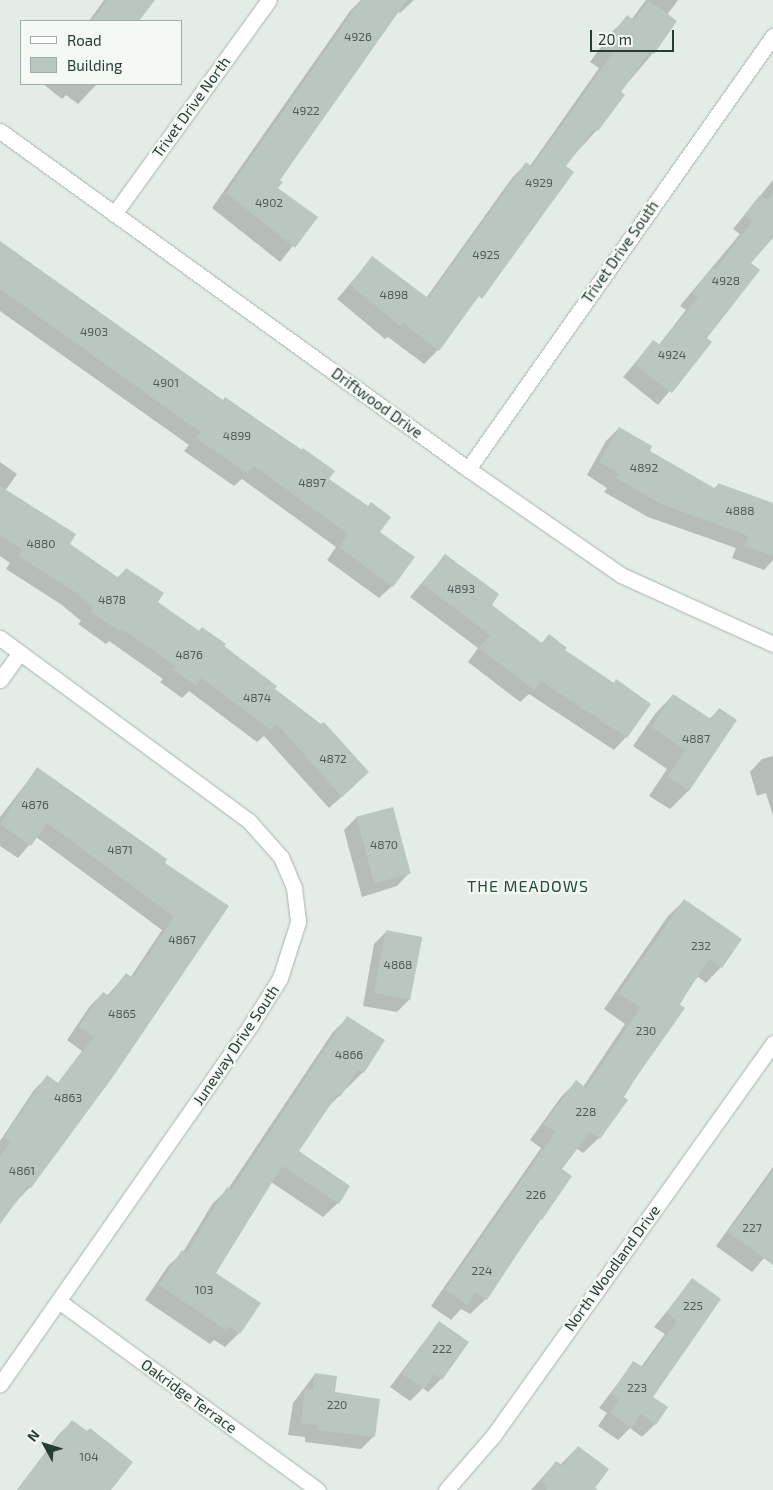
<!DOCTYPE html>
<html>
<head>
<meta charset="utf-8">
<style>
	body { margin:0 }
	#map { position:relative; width:773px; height:1490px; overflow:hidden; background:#e4ece7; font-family:"Exo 2",sans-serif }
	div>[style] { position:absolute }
	.shadow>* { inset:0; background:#0003 }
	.building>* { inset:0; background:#bac6c0; transform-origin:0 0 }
	.roads { filter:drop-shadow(0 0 1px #a7b4ad) drop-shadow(0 0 1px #a7b4ad) }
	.minor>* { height:15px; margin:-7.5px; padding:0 7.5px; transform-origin:7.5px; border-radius:7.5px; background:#fff }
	span { translate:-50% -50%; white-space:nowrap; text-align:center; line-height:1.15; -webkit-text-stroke:4.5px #f4f9f6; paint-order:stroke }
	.number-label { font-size:12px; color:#4a5e56 }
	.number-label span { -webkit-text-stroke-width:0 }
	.street-label { font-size:15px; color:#253c33 }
	.neighbourhood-label { font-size:16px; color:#234c3d; letter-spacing:1px }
	.legend { position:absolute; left:20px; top:20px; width:162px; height:65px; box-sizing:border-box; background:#f4f9f6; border:1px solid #a1ada8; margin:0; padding:6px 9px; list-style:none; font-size:15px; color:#253c33 }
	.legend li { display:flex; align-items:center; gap:10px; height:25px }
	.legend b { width:25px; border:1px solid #a1ada8 }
	.north { position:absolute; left:20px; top:1420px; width:50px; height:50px; -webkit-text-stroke:4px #f4f9f6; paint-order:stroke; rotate:309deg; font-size:14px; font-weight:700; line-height:20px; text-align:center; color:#253c33 }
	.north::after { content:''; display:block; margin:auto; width:18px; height:22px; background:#253c33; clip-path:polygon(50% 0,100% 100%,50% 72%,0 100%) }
	.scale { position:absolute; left:590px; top:30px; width:84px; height:22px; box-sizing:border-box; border:2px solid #253c33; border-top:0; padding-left:6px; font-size:15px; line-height:18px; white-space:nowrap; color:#253c33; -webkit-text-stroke:4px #f4f9f6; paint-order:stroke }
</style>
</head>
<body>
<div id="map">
	<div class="shadow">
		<i style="clip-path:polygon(104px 0,154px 0,138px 21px,89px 21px)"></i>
		<i style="clip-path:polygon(361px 0,414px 0,400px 13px,398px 11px,279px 181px,277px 188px,316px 217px,280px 262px,212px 208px,350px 11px)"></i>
		<i style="clip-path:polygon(646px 0,678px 0,667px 15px,653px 53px,619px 93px,597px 130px,564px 166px,438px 350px,424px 364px,388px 337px,385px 339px,337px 299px,372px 258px,426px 298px,512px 178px,526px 164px,530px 166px,599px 68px,590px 62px,613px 31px,627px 17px,631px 20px)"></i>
		<i style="clip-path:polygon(43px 84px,97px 84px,78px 104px,66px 95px,62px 99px)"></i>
		<i style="clip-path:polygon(773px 180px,773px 237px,749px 263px,705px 338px,710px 343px,658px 405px,623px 377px,653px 342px,658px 346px,686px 310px,680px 306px,740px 234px,733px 229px)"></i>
		<i style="clip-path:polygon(0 242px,222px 402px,225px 398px,333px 471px,328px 479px,378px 532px,392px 586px,379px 598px,327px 560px,336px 547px,242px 479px,234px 486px,184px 451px,189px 445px,0 311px)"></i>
		<i style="clip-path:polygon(619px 428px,648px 451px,713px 489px,718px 485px,773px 504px,773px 560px,764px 570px,732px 558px,736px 548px,648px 517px,604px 492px,607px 488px,587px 475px,606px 441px)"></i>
		<i style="clip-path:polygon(0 462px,17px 474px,5px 491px,68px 544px,117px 578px,126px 569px,156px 602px,223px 647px,273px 689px,355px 785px,329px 808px,264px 736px,257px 742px,189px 691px,182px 698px,160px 682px,163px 679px,109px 641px,106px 644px,78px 624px,81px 621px,62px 605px,6px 569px,10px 563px,0 556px)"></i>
		<i style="clip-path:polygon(445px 555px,490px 605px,541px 644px,549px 635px,563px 650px,626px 737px,614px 750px,529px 694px,520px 702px,468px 662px,478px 648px,410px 597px)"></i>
		<i style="clip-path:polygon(673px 695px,709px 719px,720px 709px,736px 720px,688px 791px,670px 809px,649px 796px,667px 769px,633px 746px,655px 714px)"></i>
		<i style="clip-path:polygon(773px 756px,773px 816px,766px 793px,757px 796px,750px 772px,762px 759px)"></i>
		<i style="clip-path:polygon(37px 769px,163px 863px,228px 906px,30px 1187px,0 1219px,0 1141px,34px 1090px,47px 1077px,57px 1084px,82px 1051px,67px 1040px,90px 1006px,103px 993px,107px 996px,126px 974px,130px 978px,162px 930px,36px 837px,18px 858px,0 846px,0 817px)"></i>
		<i style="clip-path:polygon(357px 817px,409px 873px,397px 886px,362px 897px,344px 830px)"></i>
		<i style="clip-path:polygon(684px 901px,721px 967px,706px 983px,697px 976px,599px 1138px,583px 1153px,576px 1148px,560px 1170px,541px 1219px,486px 1299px,470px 1314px,461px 1309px,451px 1320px,431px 1306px,541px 1148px,530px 1140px,561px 1097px,576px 1082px,583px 1087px,625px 1024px,604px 1009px,668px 916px)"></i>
		<i style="clip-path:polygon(386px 932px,410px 999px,397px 1012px,363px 1006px,374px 944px)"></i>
		<i style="clip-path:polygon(347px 1018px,383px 1041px,363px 1072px,326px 1109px,297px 1152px,338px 1203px,323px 1217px,271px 1182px,215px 1274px,239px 1333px,225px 1347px,214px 1340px,210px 1344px,145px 1300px,168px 1266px,183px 1252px,213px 1203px,228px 1189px,333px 1032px)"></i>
		<i style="clip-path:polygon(773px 1167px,773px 1248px,752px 1272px,716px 1246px)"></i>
		<i style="clip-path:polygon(692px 1280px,651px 1397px,655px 1424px,642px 1437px,630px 1428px,618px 1440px,598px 1426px,607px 1413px,599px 1408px,634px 1362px,641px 1367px,665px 1334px,654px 1327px)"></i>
		<i style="clip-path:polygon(439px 1322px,441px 1379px,428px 1392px,423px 1388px,410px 1401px,390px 1387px)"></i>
		<i style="clip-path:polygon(315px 1374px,374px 1436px,361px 1449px,305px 1442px,305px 1437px,288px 1435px,293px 1403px)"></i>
		<i style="clip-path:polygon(72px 1422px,109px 1490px,17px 1490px,59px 1434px)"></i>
		<i style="clip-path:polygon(578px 1447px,592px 1490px,531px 1490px,556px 1462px,560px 1465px)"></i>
	</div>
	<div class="building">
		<i style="clip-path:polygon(107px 0,155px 0,139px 21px,92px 21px)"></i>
		<i style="clip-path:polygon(361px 0,407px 0,280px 180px,283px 182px,278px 188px,318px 217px,295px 248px,226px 193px)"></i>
		<i style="clip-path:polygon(649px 0,677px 21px,654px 54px,650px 51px,621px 92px,625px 95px,598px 131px,595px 128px,566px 166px,574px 172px,482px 299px,479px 296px,439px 351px,403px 323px,400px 326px,350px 285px,372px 256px,428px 298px,526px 162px,532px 167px,612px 54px,603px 47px,627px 15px,634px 20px)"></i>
		<i style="clip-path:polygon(773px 192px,773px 238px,751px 263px,760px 270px,707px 338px,712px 342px,672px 393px,634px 364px,653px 340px,660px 345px,698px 297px,692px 293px,713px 266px,716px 269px,752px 221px,744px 215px,760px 195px,767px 200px)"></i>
		<i style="clip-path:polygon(0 241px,223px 400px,225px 397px,301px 450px,303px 448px,335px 471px,329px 479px,368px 506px,371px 502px,391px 517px,380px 532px,415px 557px,393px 587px,339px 547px,348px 534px,254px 466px,248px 474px,196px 438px,200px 432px,0 289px)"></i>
		<i style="clip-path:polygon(619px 427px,652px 446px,650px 451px,716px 489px,718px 483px,773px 503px,773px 556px,744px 546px,748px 536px,661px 504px,616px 478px,619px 474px,599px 462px)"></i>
		<i style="clip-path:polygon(0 486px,76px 534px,70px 544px,119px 578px,126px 568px,164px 593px,158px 602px,199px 631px,202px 627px,226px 644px,224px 646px,277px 686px,275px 689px,321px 724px,324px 722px,369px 772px,342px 797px,276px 723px,271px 730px,201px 678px,196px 686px,172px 669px,175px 666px,122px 629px,120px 632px,90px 611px,93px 607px,75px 592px,18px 556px,22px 549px,0 536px)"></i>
		<i style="clip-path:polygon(445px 554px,499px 594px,492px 605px,542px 643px,549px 634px,567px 648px,565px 650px,614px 683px,616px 679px,651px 704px,627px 738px,541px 681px,534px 690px,479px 648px,490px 635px,422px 584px)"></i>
		<i style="clip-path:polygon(673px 694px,711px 719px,719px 708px,737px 720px,689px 791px,667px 777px,685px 750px,651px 727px)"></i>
		<i style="clip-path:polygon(37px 767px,167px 859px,165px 863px,229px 906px,112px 1078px,31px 1188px,28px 1186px,0 1224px,0 1156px,10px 1142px,4px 1137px,47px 1075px,58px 1083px,94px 1037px,78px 1027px,103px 992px,109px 996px,126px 973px,133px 978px,174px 917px,47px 823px,31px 846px,0 824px)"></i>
		<i style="left:393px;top:807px;width:69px;height:38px;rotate:75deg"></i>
		<i style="clip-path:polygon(684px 899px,742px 939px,722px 968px,710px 959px,679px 1004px,685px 1008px,623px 1096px,628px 1100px,600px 1139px,590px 1132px,562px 1169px,572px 1176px,542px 1220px,540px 1219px,487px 1300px,475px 1292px,467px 1305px,445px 1290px,555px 1132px,544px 1124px,576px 1080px,586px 1088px,640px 1008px,619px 993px)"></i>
		<i style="left:386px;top:930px;width:37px;height:64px;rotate:11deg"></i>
		<i style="clip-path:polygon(347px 1016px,385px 1040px,364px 1073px,358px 1070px,340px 1097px,337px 1095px,299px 1151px,350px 1186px,339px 1204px,282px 1166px,216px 1273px,261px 1303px,240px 1334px,229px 1326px,226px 1330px,159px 1285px,182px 1250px,186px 1253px,227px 1187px,231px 1190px)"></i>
		<i style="clip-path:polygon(773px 1171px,773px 1265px,728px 1232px)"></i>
		<i style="clip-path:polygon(692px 1278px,721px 1299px,653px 1397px,668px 1407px,656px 1425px,641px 1414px,632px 1428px,610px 1413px,619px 1400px,611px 1394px,633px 1361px,643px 1367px,677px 1321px,666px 1313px)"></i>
		<i style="clip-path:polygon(439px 1321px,469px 1342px,442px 1380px,434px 1374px,424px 1389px,402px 1374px)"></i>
		<i style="clip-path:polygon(315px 1373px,337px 1376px,335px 1392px,380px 1399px,375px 1437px,317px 1430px,317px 1425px,301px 1423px,305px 1389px,313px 1390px)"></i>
		<i style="clip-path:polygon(72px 1420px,87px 1431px,90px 1428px,133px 1462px,111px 1490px,17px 1490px)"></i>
		<i style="clip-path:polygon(578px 1446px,609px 1469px,595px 1488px,598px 1490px,546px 1490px,548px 1487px,541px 1481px,556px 1461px,563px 1466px)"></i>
	</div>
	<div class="roads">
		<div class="minor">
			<i style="left:0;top:131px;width:577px;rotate:35.84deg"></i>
			<i style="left:468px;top:469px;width:186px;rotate:34.7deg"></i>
			<i style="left:621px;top:575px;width:167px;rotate:24.4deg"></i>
			<i style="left:114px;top:214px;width:264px;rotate:-54.1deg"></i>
			<i style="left:468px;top:469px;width:530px;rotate:-54.84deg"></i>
			<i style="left:0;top:638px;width:309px;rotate:36.3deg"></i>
			<i style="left:249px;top:821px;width:48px;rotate:48.4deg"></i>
			<i style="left:281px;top:857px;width:34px;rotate:67deg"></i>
			<i style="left:294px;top:888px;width:34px;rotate:83deg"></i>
			<i style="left:298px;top:922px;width:59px;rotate:107.8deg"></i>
			<i style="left:280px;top:978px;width:57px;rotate:122deg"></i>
			<i style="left:250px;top:1026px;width:437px;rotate:124.9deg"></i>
			<i style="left:0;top:680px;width:34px;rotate:-54deg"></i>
			<i style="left:60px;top:1302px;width:319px;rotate:36.1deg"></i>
			<i style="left:446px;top:1490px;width:72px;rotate:-49deg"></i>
			<i style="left:493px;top:1436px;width:483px;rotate:-54.5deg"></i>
		</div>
	</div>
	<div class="number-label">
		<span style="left:358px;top:37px">4926</span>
		<span style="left:306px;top:111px">4922</span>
		<span style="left:539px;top:183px">4929</span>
		<span style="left:269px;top:203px">4902</span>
		<span style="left:486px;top:255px">4925</span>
		<span style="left:726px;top:281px">4928</span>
		<span style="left:394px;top:295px">4898</span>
		<span style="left:94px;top:332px">4903</span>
		<span style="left:672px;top:355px">4924</span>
		<span style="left:166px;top:383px">4901</span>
		<span style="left:237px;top:436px">4899</span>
		<span style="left:644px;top:468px">4892</span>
		<span style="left:312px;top:483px">4897</span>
		<span style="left:740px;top:511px">4888</span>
		<span style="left:41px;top:544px">4880</span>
		<span style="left:461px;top:589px">4893</span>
		<span style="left:112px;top:600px">4878</span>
		<span style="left:189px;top:655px">4876</span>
		<span style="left:257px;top:698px">4874</span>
		<span style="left:696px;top:739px">4887</span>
		<span style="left:333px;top:759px">4872</span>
		<span style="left:35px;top:805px">4876</span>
		<span style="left:384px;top:845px">4870</span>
		<span style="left:120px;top:850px">4871</span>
		<span style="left:182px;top:940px">4867</span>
		<span style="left:701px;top:946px">232</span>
		<span style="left:398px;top:965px">4868</span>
		<span style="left:122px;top:1014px">4865</span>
		<span style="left:646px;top:1031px">230</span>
		<span style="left:349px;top:1055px">4866</span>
		<span style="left:68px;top:1098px">4863</span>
		<span style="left:586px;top:1112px">228</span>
		<span style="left:22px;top:1171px">4861</span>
		<span style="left:536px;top:1195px">226</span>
		<span style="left:752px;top:1228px">227</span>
		<span style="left:482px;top:1271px">224</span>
		<span style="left:204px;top:1290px">103</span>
		<span style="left:693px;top:1306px">225</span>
		<span style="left:442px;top:1349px">222</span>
		<span style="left:637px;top:1388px">223</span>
		<span style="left:337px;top:1405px">220</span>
		<span style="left:89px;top:1457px">104</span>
	</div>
	<div class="street-label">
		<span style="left:191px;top:107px;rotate:-54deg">Trivet Drive North</span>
		<span style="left:620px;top:252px;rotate:-55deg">Trivet Drive South</span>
		<span style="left:377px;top:403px;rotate:36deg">Driftwood Drive</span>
		<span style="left:236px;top:1045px;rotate:-56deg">Juneway Drive South</span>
		<span style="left:612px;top:1268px;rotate:-54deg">North Woodland Drive</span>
		<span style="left:189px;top:1396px;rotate:36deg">Oakridge Terrace</span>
	</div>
	<div class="neighbourhood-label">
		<span style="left:528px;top:886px">THE MEADOWS</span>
	</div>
	<ul class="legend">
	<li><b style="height:6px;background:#fff"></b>Road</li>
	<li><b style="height:14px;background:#bac6c0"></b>Building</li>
	</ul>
	<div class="north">N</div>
	<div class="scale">20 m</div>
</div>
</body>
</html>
